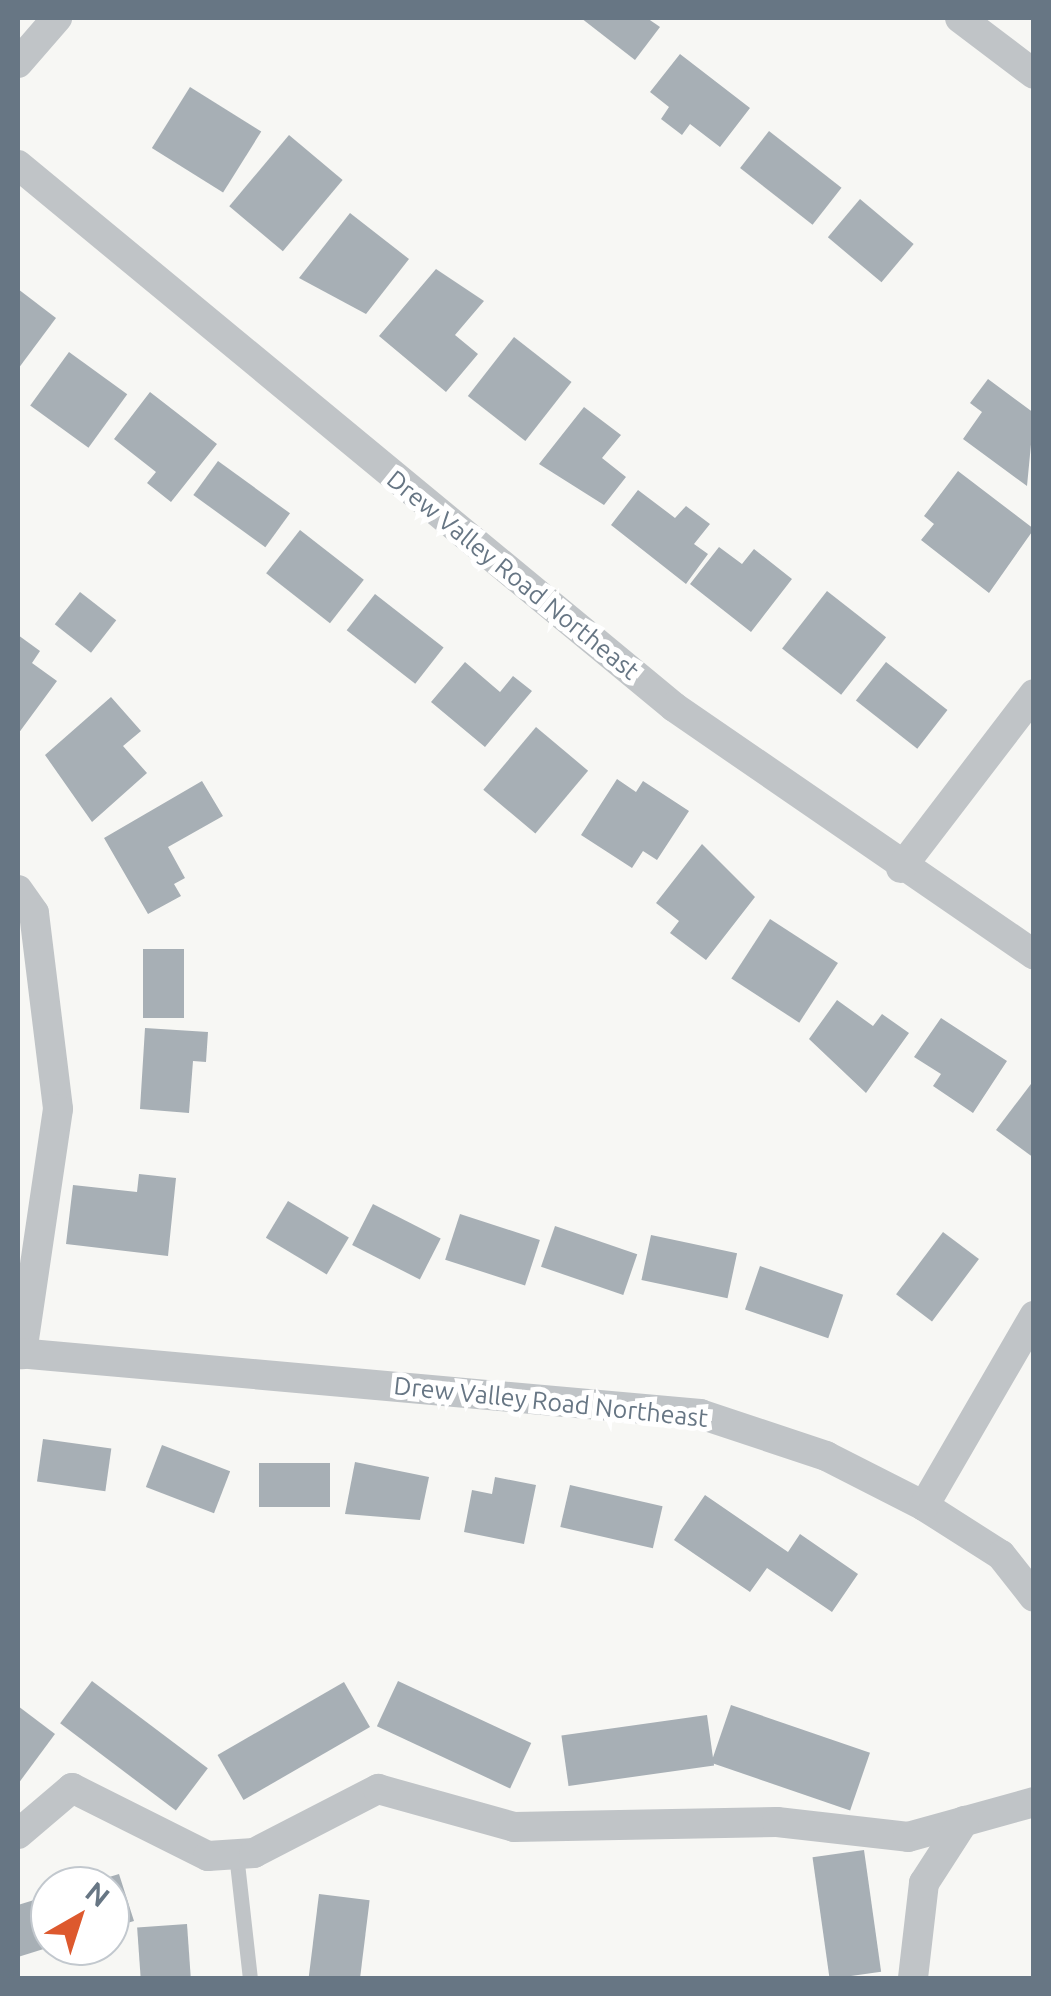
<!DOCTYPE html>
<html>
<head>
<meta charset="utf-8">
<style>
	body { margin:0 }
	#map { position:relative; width:1051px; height:1996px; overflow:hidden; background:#f7f7f4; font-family:Ubuntu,sans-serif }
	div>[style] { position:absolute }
	.building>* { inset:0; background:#a7afb5; transform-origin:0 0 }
	.service>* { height:15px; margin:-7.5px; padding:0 7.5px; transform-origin:7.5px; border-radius:7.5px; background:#c0c4c7 }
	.minor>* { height:30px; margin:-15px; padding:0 15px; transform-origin:15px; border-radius:15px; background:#c0c4c7 }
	span { translate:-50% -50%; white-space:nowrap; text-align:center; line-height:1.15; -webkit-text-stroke:10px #fff; paint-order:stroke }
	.street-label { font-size:25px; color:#677684 }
	.frame { position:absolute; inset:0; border:20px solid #677684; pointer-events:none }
	.north { position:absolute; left:30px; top:1866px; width:100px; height:100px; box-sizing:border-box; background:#fff; border:2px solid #c2c8ce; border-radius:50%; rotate:39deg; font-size:28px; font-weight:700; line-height:40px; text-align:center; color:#677684 }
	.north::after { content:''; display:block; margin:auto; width:35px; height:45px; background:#dd592e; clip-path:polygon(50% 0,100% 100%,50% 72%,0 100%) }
</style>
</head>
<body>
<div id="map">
	<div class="building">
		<i style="clip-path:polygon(581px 18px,647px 18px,660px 27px,635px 60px)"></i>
		<i style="clip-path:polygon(680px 54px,750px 108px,720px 147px,690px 124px,682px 135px,661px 119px,669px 107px,650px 92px)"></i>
		<i style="left:190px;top:87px;width:84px;height:72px;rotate:32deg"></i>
		<i style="left:769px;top:131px;width:92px;height:47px;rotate:38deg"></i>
		<i style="left:289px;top:135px;width:70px;height:93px;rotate:40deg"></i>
		<i style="left:860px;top:199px;width:70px;height:50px;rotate:40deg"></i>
		<i style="clip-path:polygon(350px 213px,409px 259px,366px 314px,299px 278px)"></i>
		<i style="clip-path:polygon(436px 269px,484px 301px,455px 335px,478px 354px,446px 392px,379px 336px)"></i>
		<i style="clip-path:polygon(18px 289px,56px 318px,18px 369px)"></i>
		<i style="left:514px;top:337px;width:73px;height:75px;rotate:38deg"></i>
		<i style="left:69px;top:352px;width:72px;height:66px;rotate:36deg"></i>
		<i style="clip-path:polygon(988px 379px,1034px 413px,1027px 486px,963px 439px,982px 412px,970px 403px)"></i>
		<i style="clip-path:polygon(150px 392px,217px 444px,171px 502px,147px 483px,156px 472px,114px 439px)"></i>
		<i style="clip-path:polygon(584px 407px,621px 435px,602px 458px,626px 477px,604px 505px,539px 464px)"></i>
		<i style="left:218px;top:461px;width:89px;height:42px;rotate:36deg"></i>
		<i style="clip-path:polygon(958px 471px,1034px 529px,989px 593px,921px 540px,934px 524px,924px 516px)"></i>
		<i style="clip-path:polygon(638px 490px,675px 518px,686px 506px,710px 524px,694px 544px,708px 554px,686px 584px,611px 525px)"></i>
		<i style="left:300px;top:530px;width:81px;height:55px;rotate:38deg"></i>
		<i style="clip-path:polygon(719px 547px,742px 564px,754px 549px,792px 579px,751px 632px,690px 584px)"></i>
		<i style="left:827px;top:591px;width:75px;height:73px;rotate:38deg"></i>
		<i style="left:80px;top:592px;width:46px;height:41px;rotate:38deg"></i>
		<i style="left:375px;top:594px;width:87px;height:46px;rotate:38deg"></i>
		<i style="clip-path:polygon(18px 635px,40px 651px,32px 663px,57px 681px,18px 734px)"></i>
		<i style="clip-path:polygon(465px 662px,500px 692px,513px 676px,532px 691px,485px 747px,431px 702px)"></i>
		<i style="left:886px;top:662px;width:78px;height:49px;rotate:38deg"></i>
		<i style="clip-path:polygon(111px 697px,141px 731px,123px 746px,147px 773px,92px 822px,45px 755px)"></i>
		<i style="left:536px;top:727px;width:68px;height:82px;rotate:40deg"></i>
		<i style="clip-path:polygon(617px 779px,636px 792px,643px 781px,689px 811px,657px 860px,643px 851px,632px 868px,581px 835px)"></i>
		<i style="clip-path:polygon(202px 781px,223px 816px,168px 847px,185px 878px,174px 884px,181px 896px,148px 914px,104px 838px)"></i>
		<i style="clip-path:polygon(702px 844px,755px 897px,706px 960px,670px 933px,679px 921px,656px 903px)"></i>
		<i style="left:770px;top:919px;width:81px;height:71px;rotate:33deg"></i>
		<i style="left:143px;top:949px;width:41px;height:69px"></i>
		<i style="clip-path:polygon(837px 1000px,873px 1026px,882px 1014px,909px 1033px,866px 1093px,809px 1039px)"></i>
		<i style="clip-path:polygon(941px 1018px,1007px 1061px,973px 1113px,933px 1086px,941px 1074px,914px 1057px)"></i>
		<i style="clip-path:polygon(145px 1028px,208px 1032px,206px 1062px,193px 1061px,189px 1113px,140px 1109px)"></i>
		<i style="clip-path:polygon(1034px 1080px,1034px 1158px,996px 1130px)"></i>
		<i style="clip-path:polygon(139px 1174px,176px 1178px,168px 1256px,66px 1244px,73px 1185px,137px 1192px)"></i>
		<i style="left:288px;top:1201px;width:71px;height:43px;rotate:31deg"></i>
		<i style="left:373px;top:1204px;width:76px;height:46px;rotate:27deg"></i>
		<i style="left:460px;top:1214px;width:84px;height:48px;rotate:18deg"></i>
		<i style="left:555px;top:1226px;width:87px;height:43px;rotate:19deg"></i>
		<i style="left:943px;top:1232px;width:45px;height:78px;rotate:37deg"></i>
		<i style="left:651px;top:1235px;width:88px;height:46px;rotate:12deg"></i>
		<i style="left:760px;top:1266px;width:88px;height:46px;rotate:19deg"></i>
		<i style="left:43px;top:1439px;width:69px;height:43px;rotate:8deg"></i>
		<i style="left:162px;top:1445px;width:73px;height:45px;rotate:21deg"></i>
		<i style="clip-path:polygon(355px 1462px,429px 1477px,420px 1520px,345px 1514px)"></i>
		<i style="left:259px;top:1463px;width:71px;height:44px"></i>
		<i style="clip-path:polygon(495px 1477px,536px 1485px,524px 1544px,464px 1532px,472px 1490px,492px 1494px)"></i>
		<i style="left:570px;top:1485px;width:95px;height:43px;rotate:13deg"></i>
		<i style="clip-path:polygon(705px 1495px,788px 1552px,800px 1534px,858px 1574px,832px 1612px,767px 1568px,750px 1592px,674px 1540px)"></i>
		<i style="left:92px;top:1681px;width:145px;height:53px;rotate:37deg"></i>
		<i style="left:398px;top:1681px;width:147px;height:50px;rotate:25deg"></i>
		<i style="left:344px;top:1682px;width:52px;height:146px;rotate:60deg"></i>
		<i style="left:731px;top:1705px;width:147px;height:61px;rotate:19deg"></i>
		<i style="clip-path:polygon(18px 1706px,55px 1734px,18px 1784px)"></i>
		<i style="left:707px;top:1715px;width:51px;height:147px;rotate:82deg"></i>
		<i style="left:864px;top:1850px;width:123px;height:52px;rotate:82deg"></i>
		<i style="clip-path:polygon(119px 1874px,134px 1921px,110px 1928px,110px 1886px,83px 1885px)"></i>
		<i style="left:319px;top:1894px;width:51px;height:84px;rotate:7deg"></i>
		<i style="clip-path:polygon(50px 1895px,50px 1947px,18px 1957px,18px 1905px)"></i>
		<i style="left:187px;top:1924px;width:54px;height:50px;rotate:86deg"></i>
	</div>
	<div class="service">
		<i style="left:236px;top:1854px;width:125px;rotate:83.6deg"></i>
	</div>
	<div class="minor">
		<i style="left:960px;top:18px;width:93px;rotate:37.1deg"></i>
		<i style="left:18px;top:63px;width:60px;rotate:-49.1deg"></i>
		<i style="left:18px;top:165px;width:851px;rotate:39.56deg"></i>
		<i style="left:674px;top:707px;width:437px;rotate:34.5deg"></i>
		<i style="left:901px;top:868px;width:219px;rotate:-52.6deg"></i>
		<i style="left:18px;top:890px;width:28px;rotate:55deg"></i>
		<i style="left:34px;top:913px;width:197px;rotate:83deg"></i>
		<i style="left:58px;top:1109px;width:248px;rotate:98.4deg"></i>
		<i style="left:18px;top:1353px;width:685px;rotate:5.11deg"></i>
		<i style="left:700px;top:1414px;width:133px;rotate:18.4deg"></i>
		<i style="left:826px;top:1456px;width:110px;rotate:27deg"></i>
		<i style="left:924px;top:1506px;width:91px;rotate:32.5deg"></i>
		<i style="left:1001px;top:1555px;width:53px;rotate:51.8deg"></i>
		<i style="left:924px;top:1506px;width:220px;rotate:-59.9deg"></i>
		<i style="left:18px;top:1834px;width:71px;rotate:-40.4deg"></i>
		<i style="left:72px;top:1788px;width:152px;rotate:26.6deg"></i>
		<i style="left:208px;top:1856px;width:46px;rotate:-3.7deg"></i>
		<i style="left:254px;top:1853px;width:140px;rotate:-27.3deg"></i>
		<i style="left:378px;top:1789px;width:141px;rotate:15.6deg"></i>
		<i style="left:514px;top:1827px;width:263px;rotate:-1.1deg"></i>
		<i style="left:777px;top:1822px;width:132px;rotate:6.5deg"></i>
		<i style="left:908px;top:1837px;width:131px;rotate:-15.5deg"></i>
		<i style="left:913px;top:1978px;width:96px;rotate:-83.4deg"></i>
		<i style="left:924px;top:1883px;width:74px;rotate:-57.2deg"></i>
	</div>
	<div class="street-label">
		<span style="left:513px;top:575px;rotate:39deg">Drew Valley Road Northeast</span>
		<span style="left:551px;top:1402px;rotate:6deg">Drew Valley Road Northeast</span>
	</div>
	<div class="frame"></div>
	<div class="north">N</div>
</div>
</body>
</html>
